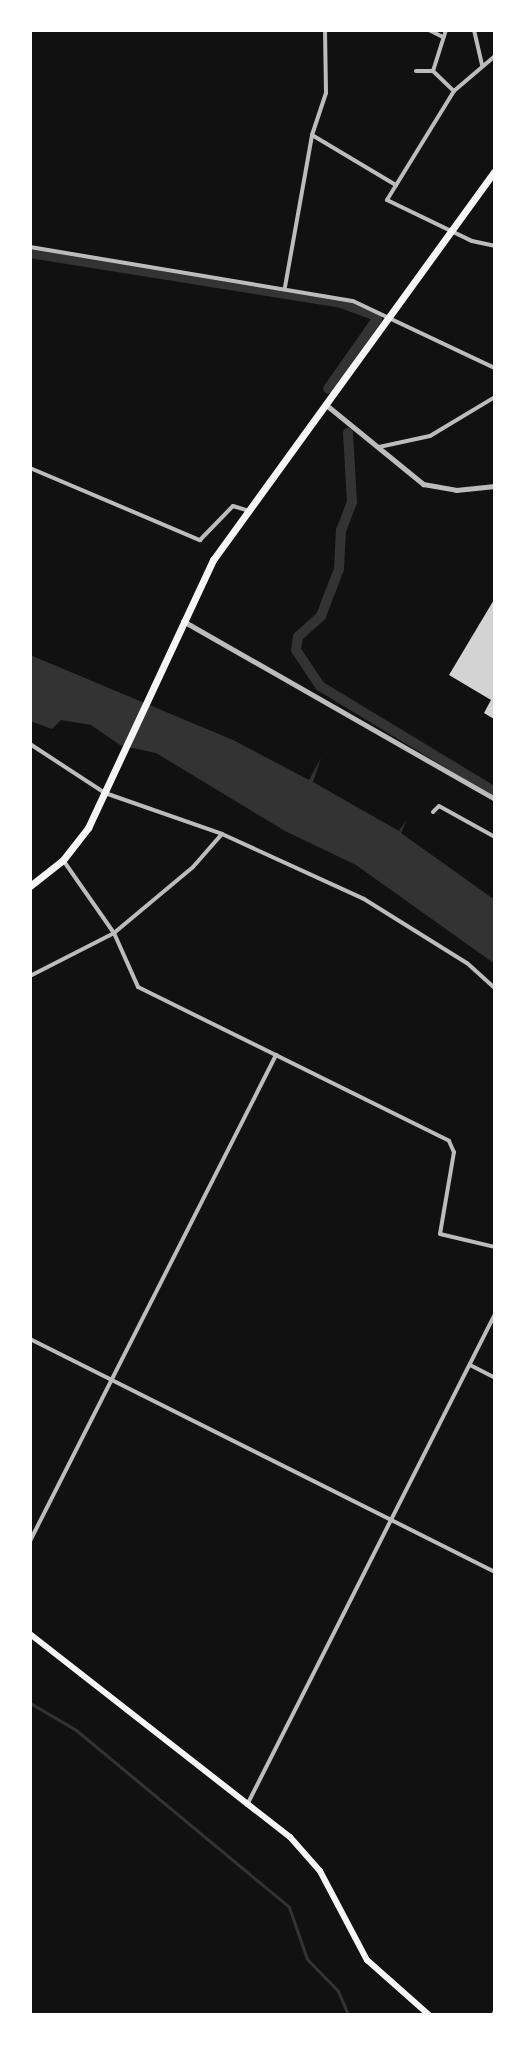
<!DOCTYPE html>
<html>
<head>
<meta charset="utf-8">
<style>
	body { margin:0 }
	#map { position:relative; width:525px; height:2045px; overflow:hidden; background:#111; font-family:Ubuntu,sans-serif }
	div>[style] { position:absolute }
	.water>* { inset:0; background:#333 }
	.stream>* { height:3px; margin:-1.5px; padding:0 1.5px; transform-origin:1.5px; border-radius:1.5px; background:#333 }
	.canal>* { height:10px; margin:-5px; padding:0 5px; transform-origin:5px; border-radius:5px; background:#333 }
	.building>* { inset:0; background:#d3d3d3 }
	.minor>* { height:4px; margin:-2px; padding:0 2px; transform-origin:2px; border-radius:2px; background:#bcbcbc }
	.tertiary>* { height:5px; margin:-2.5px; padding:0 2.5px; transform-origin:2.5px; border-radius:2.5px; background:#bcbcbc }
	.secondary>* { height:6px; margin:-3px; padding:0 3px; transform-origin:3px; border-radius:3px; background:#f5f5f5 }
	.primary>* { height:7px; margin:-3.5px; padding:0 3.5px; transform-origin:3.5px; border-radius:3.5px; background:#f5f5f5 }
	span { translate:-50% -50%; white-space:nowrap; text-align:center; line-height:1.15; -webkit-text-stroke:6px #fff; paint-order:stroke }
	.frame { position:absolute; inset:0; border:32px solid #fff; pointer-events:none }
</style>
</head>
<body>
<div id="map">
	<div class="water">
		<i style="clip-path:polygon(30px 655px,233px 740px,309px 780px,321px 758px,313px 782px,399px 831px,407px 819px,401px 833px,495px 900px,495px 964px,356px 865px,285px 831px,156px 753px,120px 745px,91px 725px,61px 720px,52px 729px,30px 721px)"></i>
	</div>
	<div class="stream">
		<i style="left:30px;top:1703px;width:53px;rotate:30.4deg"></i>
		<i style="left:76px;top:1730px;width:277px;rotate:39.7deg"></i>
		<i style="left:289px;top:1907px;width:55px;rotate:70.9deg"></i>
		<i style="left:307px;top:1959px;width:45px;rotate:45.9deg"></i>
		<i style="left:338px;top:1991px;width:26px;rotate:67deg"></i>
	</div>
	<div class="canal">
		<i style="left:30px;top:253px;width:315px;rotate:9.1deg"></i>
		<i style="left:341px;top:303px;width:33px;rotate:20deg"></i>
		<i style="left:372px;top:314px;width:7px;rotate:45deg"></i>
		<i style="left:377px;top:319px;width:85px;rotate:125deg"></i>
		<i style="left:348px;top:433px;width:69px;rotate:86.7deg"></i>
		<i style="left:352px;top:502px;width:30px;rotate:111deg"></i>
		<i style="left:341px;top:530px;width:39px;rotate:93deg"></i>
		<i style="left:339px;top:569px;width:50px;rotate:111deg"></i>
		<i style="left:321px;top:616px;width:31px;rotate:138deg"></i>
		<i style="left:298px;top:637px;width:13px;rotate:99deg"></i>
		<i style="left:296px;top:650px;width:43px;rotate:56.3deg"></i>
		<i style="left:320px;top:686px;width:205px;rotate:31.2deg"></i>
	</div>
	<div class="building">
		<i style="clip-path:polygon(495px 598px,495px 728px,494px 719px,484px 713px,491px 700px,449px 675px)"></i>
	</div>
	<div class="minor">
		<i style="left:429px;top:30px;width:16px;rotate:27deg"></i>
		<i style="left:446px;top:30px;width:43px;rotate:107.6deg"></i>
		<i style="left:433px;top:71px;width:29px;rotate:44deg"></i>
		<i style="left:474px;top:30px;width:36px;rotate:77deg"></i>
		<i style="left:495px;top:56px;width:54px;rotate:139.5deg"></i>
		<i style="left:454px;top:91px;width:128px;rotate:121.6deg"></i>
		<i style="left:387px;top:200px;width:94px;rotate:25.8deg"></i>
		<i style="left:472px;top:241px;width:24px;rotate:12deg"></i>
		<i style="left:416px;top:71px;width:17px"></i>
		<i style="left:312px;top:135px;width:98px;rotate:30.8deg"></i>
		<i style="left:30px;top:247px;width:327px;rotate:9.5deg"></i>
		<i style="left:353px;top:301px;width:157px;rotate:25.3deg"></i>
		<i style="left:285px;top:287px;width:154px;rotate:-79.9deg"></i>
		<i style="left:312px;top:135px;width:44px;rotate:-71.6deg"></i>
		<i style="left:326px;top:93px;width:63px;rotate:-90.9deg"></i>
		<i style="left:379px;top:447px;width:52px;rotate:-12.2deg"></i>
		<i style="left:430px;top:436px;width:76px;rotate:-31deg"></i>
		<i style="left:30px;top:468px;width:185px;rotate:23deg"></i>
		<i style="left:200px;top:540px;width:47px;rotate:-45.9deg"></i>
		<i style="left:233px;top:506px;width:14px;rotate:17deg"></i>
		<i style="left:30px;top:744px;width:90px;rotate:33.2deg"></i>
		<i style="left:105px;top:793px;width:124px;rotate:19.3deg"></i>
		<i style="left:222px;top:834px;width:156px;rotate:24.6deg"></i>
		<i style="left:364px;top:899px;width:121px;rotate:31.9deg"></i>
		<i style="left:467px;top:963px;width:38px;rotate:42deg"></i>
		<i style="left:433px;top:812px;width:8px;rotate:-45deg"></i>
		<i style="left:439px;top:806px;width:64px;rotate:29deg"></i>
		<i style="left:63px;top:860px;width:89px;rotate:55.1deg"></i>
		<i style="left:114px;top:933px;width:59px;rotate:66deg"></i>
		<i style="left:138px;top:987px;width:347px;rotate:26.3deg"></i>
		<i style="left:449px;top:1141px;width:12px;rotate:66deg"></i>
		<i style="left:454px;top:1152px;width:83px;rotate:99.7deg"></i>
		<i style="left:440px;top:1234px;width:57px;rotate:13.3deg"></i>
		<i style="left:30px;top:976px;width:94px;rotate:-27.1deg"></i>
		<i style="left:114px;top:933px;width:103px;rotate:-39.9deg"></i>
		<i style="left:193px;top:867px;width:44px;rotate:-48.7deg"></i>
		<i style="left:30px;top:1339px;width:520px;rotate:26.61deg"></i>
		<i style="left:470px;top:1365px;width:28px;rotate:27deg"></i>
		<i style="left:30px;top:1541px;width:545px;rotate:-63.15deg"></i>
		<i style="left:247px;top:1805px;width:550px;rotate:-63.2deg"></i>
		<i style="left:493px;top:2015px;width:4px;rotate:-63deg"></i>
	</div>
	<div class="tertiary">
		<i style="left:325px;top:404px;width:127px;rotate:39.2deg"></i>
		<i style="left:423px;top:484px;width:34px;rotate:10deg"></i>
		<i style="left:456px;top:490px;width:39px;rotate:-6deg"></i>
		<i style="left:183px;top:621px;width:359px;rotate:29.7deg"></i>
	</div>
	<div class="secondary">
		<i style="left:30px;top:1634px;width:330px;rotate:38deg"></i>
		<i style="left:290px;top:1837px;width:45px;rotate:48.6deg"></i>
		<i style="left:320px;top:1871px;width:101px;rotate:62.2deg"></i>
		<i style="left:367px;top:1960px;width:83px;rotate:41.6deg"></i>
	</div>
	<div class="primary">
		<i style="left:30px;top:886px;width:42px;rotate:-38.2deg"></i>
		<i style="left:63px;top:860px;width:41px;rotate:-52deg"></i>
		<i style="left:88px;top:828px;width:296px;rotate:-65deg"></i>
		<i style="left:213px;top:560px;width:480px;rotate:-54.1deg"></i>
	</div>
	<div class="frame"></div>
</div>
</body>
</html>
